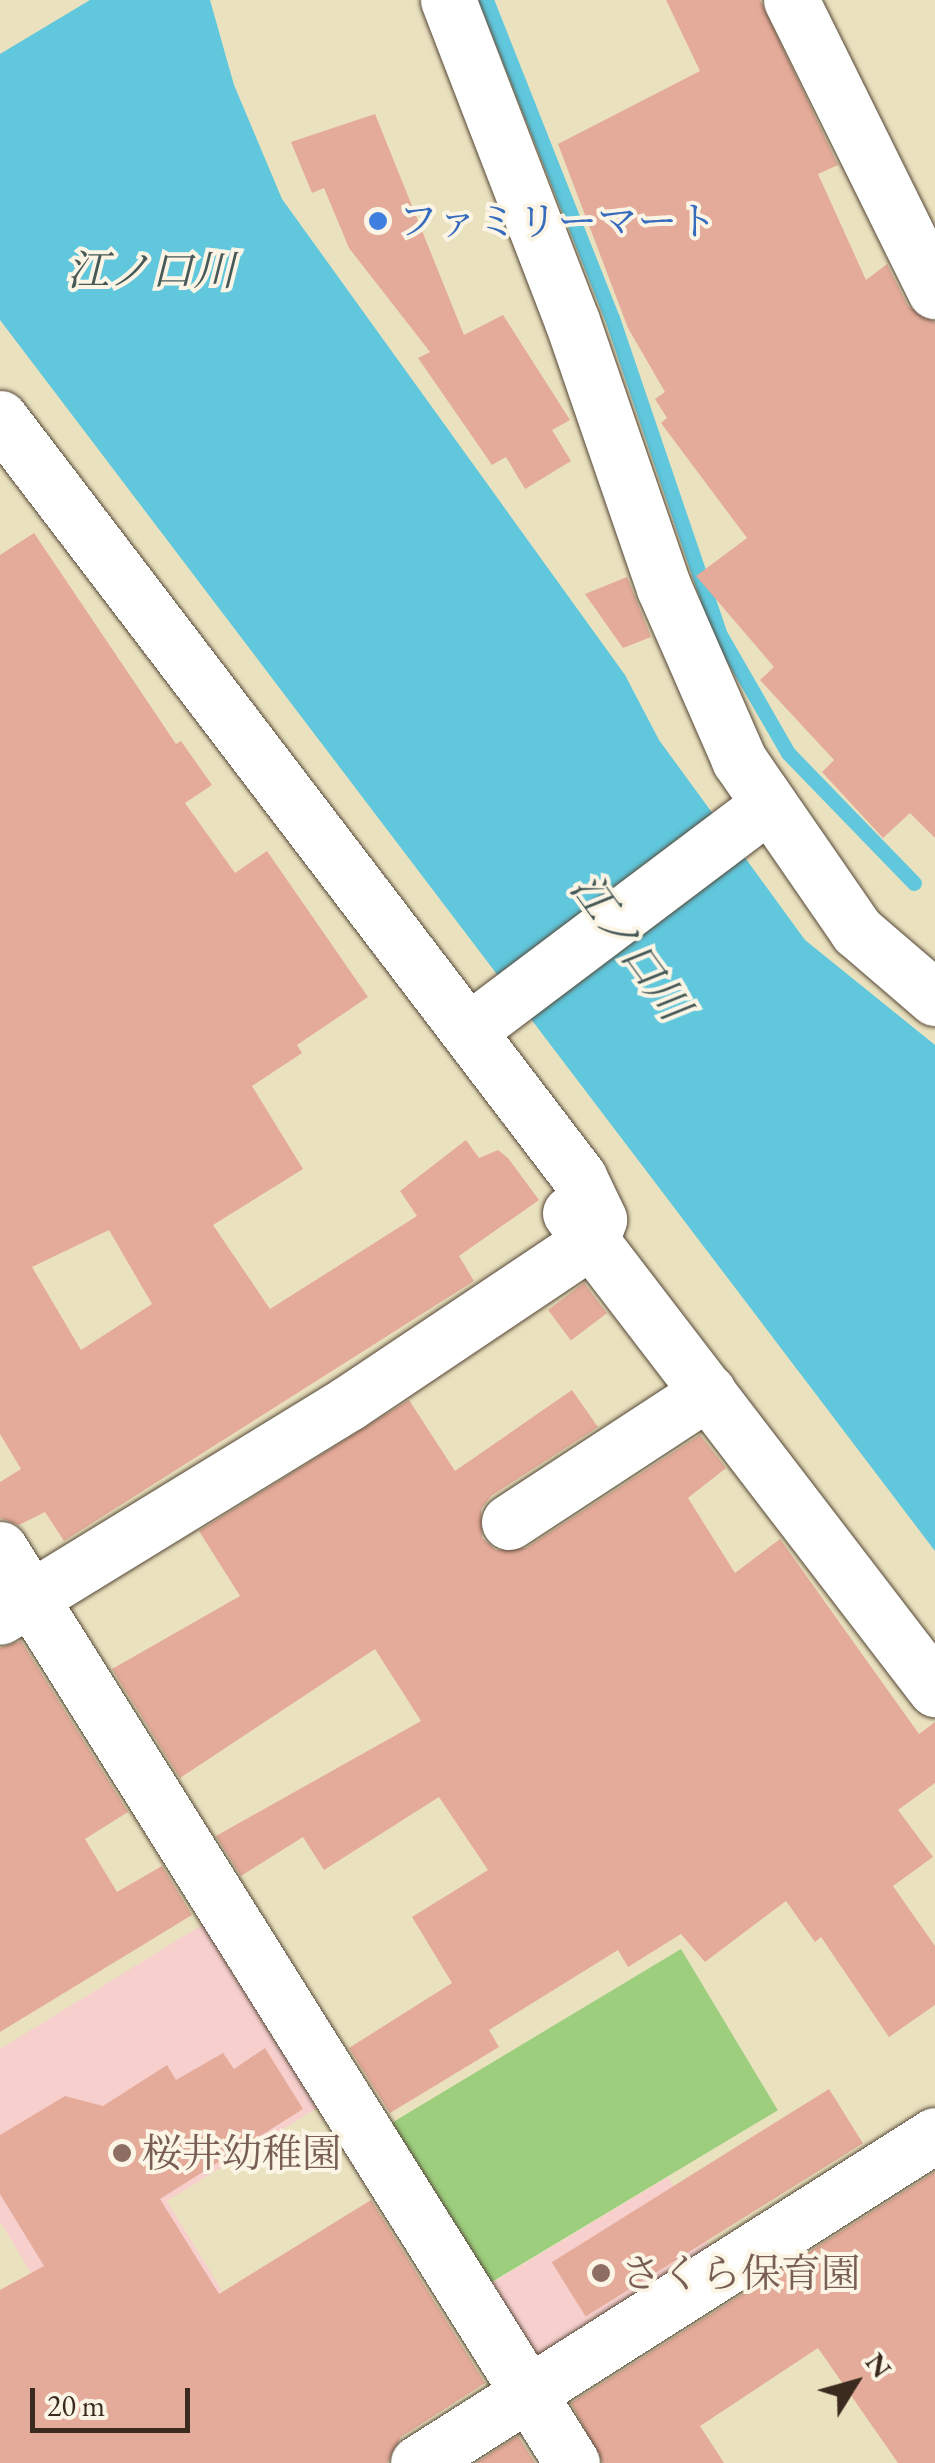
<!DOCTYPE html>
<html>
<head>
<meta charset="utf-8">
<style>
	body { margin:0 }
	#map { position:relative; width:935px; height:2463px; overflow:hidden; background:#eae2bf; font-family:"EB Garamond","Noto Serif JP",serif }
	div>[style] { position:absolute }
	.built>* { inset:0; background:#f7d0ce; transform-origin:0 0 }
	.green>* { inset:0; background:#9cce7d; transform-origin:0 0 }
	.water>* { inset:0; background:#60c7dc }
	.pier>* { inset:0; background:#eae2bf }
	.stream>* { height:15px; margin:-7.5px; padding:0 7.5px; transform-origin:7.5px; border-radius:7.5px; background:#60c7dc }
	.building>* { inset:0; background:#e5ab9a; transform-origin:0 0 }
	.roads { filter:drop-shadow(0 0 2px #554636) drop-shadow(0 0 2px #554636) }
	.minor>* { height:55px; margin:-27.5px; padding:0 27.5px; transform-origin:27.5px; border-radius:27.5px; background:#fff }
	.dots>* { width:28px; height:28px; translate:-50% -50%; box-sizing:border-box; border:5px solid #fcf5e5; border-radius:50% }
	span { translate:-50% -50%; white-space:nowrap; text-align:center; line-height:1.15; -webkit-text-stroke:8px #fcf5e5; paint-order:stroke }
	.shop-label { font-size:40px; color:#366cbe }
	.left { translate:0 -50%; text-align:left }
	.education-label { font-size:40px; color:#785e54 }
	.water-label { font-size:42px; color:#465957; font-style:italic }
	.north { position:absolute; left:805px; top:2333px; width:100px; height:100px; -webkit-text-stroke:8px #fcf5e5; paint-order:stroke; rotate:53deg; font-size:28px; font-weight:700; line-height:40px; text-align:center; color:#3b2a1e }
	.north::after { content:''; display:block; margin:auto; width:35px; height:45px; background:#3b2a1e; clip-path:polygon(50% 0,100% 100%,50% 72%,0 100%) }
	.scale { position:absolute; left:30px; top:2388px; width:160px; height:45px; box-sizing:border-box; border:5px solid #3b2a1e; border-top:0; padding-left:12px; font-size:30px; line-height:35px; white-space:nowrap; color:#3b2a1e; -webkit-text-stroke:8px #fcf5e5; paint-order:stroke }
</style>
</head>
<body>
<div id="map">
	<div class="built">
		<i style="clip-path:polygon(205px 1923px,322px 2105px,167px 2201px,222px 2291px,152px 2334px,119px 2416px,0 2222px,0 2049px)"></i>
		<i style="left:668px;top:2177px;width:95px;height:215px;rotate:59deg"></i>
	</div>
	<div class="green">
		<i style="left:681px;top:1949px;width:188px;height:344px;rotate:59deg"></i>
	</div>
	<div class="water">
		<i style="clip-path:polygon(0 0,210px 0,234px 85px,282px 199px,625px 675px,659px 740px,805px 940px,935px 1045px,935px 1551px,0 320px)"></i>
	</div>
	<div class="pier">
		<i style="clip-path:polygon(0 0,90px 0,0 54px)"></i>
	</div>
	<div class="stream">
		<i style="left:486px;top:0;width:342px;rotate:68.4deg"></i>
		<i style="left:612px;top:318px;width:333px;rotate:71.2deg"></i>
		<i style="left:719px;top:633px;width:138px;rotate:60.1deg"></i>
		<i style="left:788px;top:753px;width:181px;rotate:45.9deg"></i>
	</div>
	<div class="building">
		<i style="clip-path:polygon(666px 0,760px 0,838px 165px,818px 174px,866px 280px,887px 264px,908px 306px,935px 322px,935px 838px,910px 813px,883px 838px,822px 772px,834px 760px,760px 680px,774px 667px,696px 576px,747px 538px,661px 423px,667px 418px,655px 399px,665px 392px,628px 328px,558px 144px,700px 71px)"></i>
		<i style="clip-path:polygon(375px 114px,464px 335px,503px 315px,570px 420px,552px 430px,571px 461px,525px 489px,506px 457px,492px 465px,418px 358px,430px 352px,349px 248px,324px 188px,312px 193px,291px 142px)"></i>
		<i style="clip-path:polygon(evenodd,34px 533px,176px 744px,181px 741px,212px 785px,185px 803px,235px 873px,267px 851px,368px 997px,297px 1045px,302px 1053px,252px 1086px,303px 1169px,213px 1225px,270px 1309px,417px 1216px,400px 1191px,466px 1140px,479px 1158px,498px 1150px,508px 1158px,539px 1200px,459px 1256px,474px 1281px,64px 1541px,45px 1512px,19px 1525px,0 1518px,0 1482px,21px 1469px,0 1434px,0 555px,34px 533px,109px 1230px,152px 1304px,81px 1350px,32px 1267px,109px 1230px)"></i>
		<i style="clip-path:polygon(627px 577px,651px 637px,623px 648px,585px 594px)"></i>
		<i style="left:584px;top:1283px;width:38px;height:45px;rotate:53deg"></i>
		<i style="clip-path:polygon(572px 1390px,598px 1427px,491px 1496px,481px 1509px,482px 1538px,496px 1550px,526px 1548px,700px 1435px,726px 1468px,688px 1498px,735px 1573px,780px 1539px,919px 1734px,935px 1722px,935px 1783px,898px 1810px,933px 1857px,893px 1886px,935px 1946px,935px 2005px,889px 2037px,821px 1937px,815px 1942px,786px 1901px,705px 1962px,681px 1934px,628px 1967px,618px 1950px,489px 2030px,499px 2047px,390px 2113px,349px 2048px,452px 1983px,412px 1917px,488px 1870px,439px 1797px,324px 1870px,303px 1837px,241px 1876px,216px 1836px,421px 1721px,375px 1649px,180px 1778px,112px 1669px,240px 1596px,199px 1531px,409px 1400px,455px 1471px)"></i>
		<i style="clip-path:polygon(21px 1641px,128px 1812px,85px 1839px,117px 1892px,162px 1866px,192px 1915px,0 2032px,0 1648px)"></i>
		<i style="clip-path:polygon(265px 2048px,303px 2109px,160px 2199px,219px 2294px,371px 2200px,485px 2383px,401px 2437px,387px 2463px,0 2463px,0 2290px,44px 2266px,0 2194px,0 2135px,65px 2096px,103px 2106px,167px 2065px,176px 2080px,223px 2053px,234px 2069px)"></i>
		<i style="left:829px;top:2089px;width:64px;height:327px;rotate:58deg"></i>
		<i style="clip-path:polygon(935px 2172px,935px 2463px,898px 2463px,818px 2348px,700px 2426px,724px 2463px,603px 2463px,571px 2403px)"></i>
		<i style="clip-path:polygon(518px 2436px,535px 2463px,476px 2463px)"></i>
	</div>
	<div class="roads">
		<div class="minor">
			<i style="left:448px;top:0;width:344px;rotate:68.9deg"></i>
			<i style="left:572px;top:321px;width:282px;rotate:71deg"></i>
			<i style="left:664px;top:588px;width:188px;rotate:66.4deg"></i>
			<i style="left:739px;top:760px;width:208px;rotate:55.4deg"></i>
			<i style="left:857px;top:931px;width:103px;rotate:40.7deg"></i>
			<i style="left:791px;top:0;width:325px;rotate:63.7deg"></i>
			<i style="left:0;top:418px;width:955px;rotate:52.66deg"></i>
			<i style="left:579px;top:1177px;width:47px;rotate:64.5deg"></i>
			<i style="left:599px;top:1219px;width:22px;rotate:108deg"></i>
			<i style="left:592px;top:1240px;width:295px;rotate:146.2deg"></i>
			<i style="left:347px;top:1404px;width:407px;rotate:148.5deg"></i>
			<i style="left:468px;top:1031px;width:374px;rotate:-37deg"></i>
			<i style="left:570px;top:1213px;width:600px;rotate:52.52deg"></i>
			<i style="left:509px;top:1522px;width:238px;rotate:-33.2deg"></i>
			<i style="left:0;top:1549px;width:1078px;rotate:57.96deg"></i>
			<i style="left:418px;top:2463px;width:612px;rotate:-32.39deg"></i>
		</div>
	</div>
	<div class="dots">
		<i style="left:378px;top:221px;background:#3f7fe0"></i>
		<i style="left:122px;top:2153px;background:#8d6e63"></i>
		<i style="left:601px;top:2273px;background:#8d6e63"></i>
	</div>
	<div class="shop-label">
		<span class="left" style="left:398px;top:221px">ファミリーマート</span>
	</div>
	<div class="education-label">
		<span class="left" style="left:142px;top:2153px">桜井幼稚園</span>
		<span class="left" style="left:621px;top:2273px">さくら保育園</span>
	</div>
	<div class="water-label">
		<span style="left:151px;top:271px">江ノ口川</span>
		<span style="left:630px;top:947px;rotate:54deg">江ノ口川</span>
	</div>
	<div class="north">N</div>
	<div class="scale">20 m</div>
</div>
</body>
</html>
